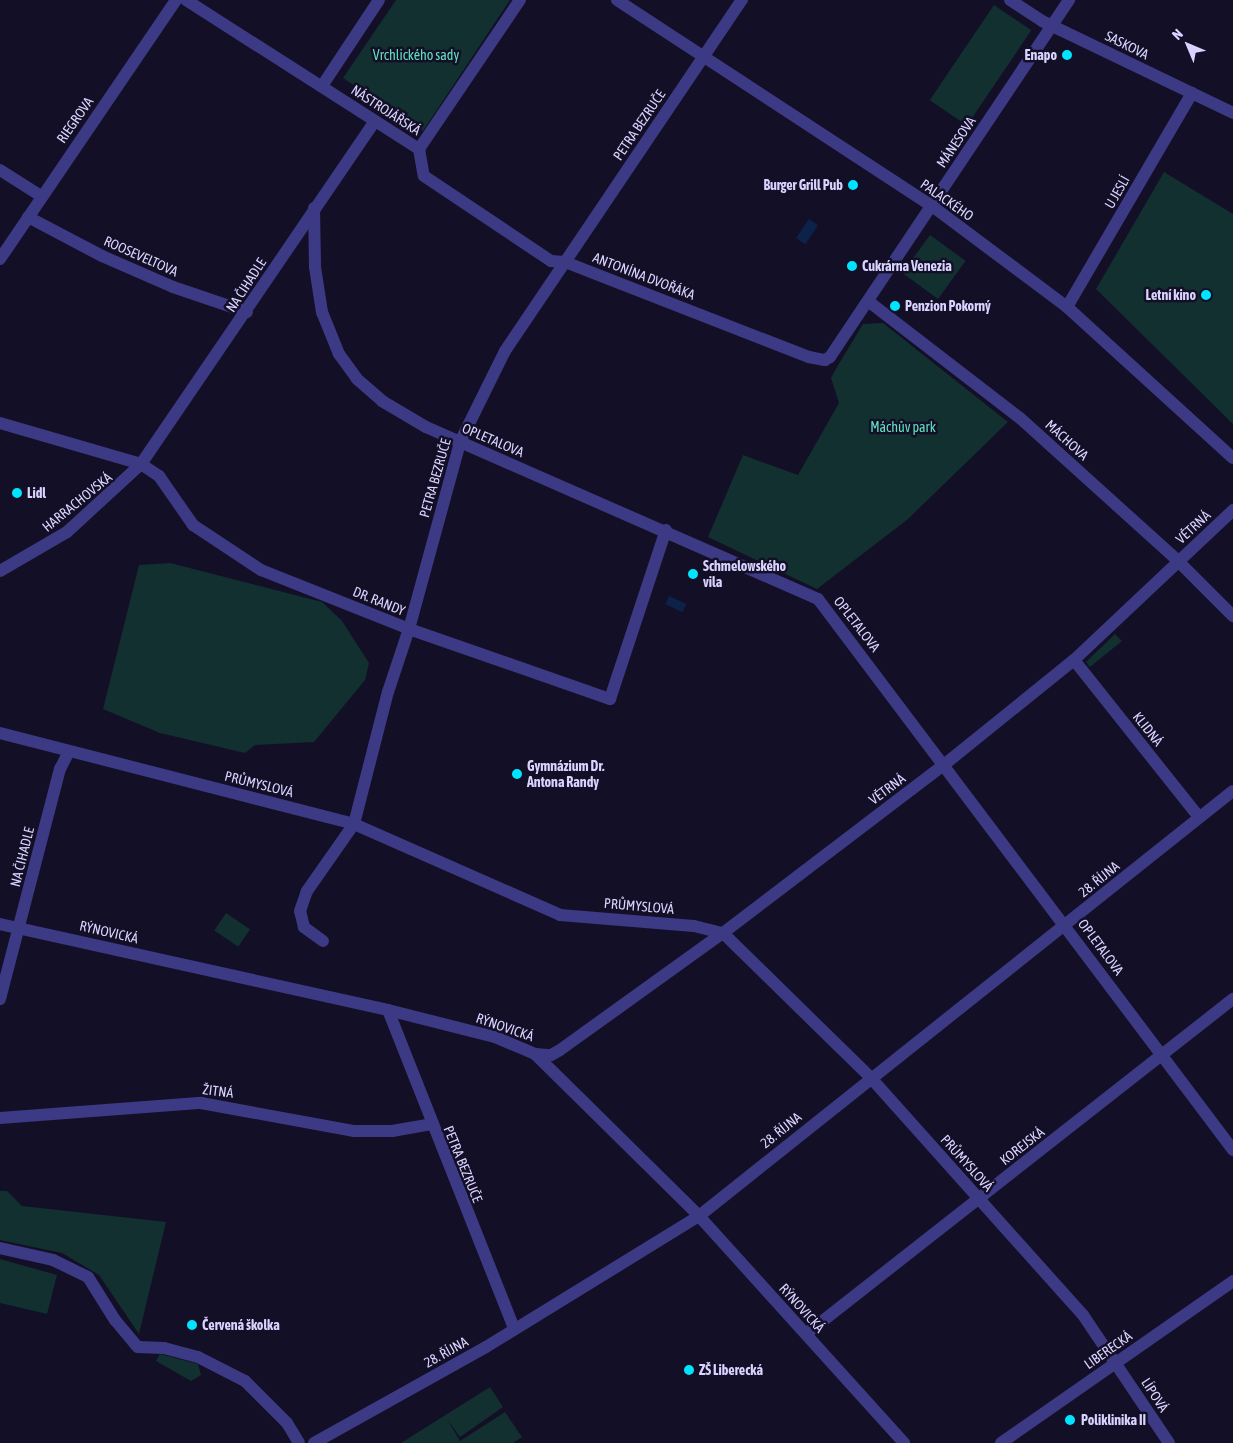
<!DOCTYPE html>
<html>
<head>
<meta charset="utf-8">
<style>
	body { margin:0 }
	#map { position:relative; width:1233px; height:1443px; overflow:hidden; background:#130f26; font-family:"Asap Condensed",sans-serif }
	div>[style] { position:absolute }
	.green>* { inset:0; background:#12302f; transform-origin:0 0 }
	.water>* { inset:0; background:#0c2248; transform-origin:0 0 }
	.minor>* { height:12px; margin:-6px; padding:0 6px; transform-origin:6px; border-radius:6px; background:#3d3a85 }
	.dots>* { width:14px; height:14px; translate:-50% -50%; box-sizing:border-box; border:2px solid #130f26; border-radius:50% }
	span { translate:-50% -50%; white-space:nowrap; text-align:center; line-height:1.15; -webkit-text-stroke:5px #130f26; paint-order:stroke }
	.street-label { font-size:14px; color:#d9d4ff }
	.park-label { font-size:14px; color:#5fe0c0 }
	.poi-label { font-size:14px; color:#d9d4ff; font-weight:700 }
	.right { translate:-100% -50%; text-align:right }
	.left { translate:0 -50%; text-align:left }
	.north { position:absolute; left:1163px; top:20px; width:50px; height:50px; -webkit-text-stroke:4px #130f26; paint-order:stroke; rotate:315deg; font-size:14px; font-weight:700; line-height:20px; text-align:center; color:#d9d4ff }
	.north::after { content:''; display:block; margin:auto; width:18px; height:22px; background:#d9d4ff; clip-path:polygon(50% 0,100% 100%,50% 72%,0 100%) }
</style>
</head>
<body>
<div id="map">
	<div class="green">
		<i style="clip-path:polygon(396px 0,510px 0,423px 131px,343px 78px)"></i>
		<i style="left:994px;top:5px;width:45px;height:115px;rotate:34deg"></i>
		<i style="clip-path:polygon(1164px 172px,1233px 214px,1233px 424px,1096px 289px)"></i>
		<i style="left:930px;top:235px;width:44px;height:47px;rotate:36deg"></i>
		<i style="clip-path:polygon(883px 323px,1008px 422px,908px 519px,817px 589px,708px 537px,743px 455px,798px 475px,839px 403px,831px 378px,837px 367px,863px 324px)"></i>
		<i style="clip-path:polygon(170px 563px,322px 602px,342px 621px,369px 663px,365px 680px,314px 742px,255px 745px,245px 753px,160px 733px,103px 709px,139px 565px)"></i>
		<i style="clip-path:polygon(1115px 634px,1122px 641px,1090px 667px,1086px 662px)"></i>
		<i style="left:226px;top:913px;width:29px;height:21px;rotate:34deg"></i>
		<i style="clip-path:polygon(0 1191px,7px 1191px,22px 1206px,166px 1222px,139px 1334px,99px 1275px,62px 1253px,0 1240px)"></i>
		<i style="clip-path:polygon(0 1259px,57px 1275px,47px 1314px,0 1303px)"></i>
		<i style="clip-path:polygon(160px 1354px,198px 1364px,201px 1375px,191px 1381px,156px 1361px)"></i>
		<i style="clip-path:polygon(490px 1387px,503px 1407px,460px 1437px,447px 1419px,460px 1441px,505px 1412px,522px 1437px,513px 1443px,401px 1443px)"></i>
	</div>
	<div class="water">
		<i style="left:809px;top:219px;width:11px;height:23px;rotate:34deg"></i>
		<i style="left:669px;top:596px;width:19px;height:9px;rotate:25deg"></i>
	</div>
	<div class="minor">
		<i style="left:186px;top:0;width:277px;rotate:32.6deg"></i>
		<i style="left:617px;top:0;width:376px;rotate:33.2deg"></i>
		<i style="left:932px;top:206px;width:169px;rotate:36.8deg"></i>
		<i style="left:1067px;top:307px;width:224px;rotate:42.3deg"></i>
		<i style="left:1010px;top:0;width:38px;rotate:33deg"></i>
		<i style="left:1042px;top:21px;width:212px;rotate:25.7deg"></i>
		<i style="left:322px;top:86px;width:103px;rotate:-56.5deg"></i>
		<i style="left:419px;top:149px;width:27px;rotate:80deg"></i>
		<i style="left:424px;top:176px;width:153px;rotate:33.8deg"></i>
		<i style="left:551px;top:261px;width:14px;rotate:4deg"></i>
		<i style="left:565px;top:262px;width:262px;rotate:21.3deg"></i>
		<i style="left:809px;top:357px;width:16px;rotate:11deg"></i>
		<i style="left:825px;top:360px;width:6px;rotate:-31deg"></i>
		<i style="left:830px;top:357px;width:430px;rotate:-56.2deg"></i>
		<i style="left:419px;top:149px;width:180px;rotate:-55.9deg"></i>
		<i style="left:0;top:170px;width:49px;rotate:32.4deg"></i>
		<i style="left:314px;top:208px;width:59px;rotate:89deg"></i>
		<i style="left:315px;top:267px;width:46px;rotate:81.2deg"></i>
		<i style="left:322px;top:312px;width:45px;rotate:68deg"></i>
		<i style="left:339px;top:354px;width:31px;rotate:54deg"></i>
		<i style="left:357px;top:379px;width:33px;rotate:41deg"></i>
		<i style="left:382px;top:401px;width:51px;rotate:30.6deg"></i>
		<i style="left:426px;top:427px;width:428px;rotate:23.7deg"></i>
		<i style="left:818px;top:599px;width:690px;rotate:53.01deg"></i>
		<i style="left:28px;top:217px;width:84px;rotate:27.8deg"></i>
		<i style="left:102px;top:256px;width:77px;rotate:23.6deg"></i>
		<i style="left:173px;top:287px;width:78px;rotate:18.7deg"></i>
		<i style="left:0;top:259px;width:313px;rotate:-55.8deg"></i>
		<i style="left:868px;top:301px;width:192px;rotate:37.6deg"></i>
		<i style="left:1020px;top:418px;width:213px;rotate:42.1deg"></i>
		<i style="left:1178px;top:561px;width:78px;rotate:45deg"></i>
		<i style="left:1067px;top:307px;width:248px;rotate:-59.7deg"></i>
		<i style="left:0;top:423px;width:147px;rotate:16.2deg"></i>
		<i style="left:141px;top:464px;width:22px;rotate:34deg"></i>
		<i style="left:159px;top:476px;width:60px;rotate:55.2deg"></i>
		<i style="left:193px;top:525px;width:82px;rotate:33.5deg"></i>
		<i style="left:261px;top:570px;width:159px;rotate:21.7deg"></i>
		<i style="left:409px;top:629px;width:213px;rotate:19.2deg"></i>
		<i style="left:610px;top:699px;width:178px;rotate:-71.7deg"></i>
		<i style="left:0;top:571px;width:78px;rotate:-30.2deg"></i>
		<i style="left:67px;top:532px;width:100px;rotate:-42.6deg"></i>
		<i style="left:141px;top:464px;width:415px;rotate:-55.7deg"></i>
		<i style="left:1074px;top:660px;width:201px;rotate:51.5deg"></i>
		<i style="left:0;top:733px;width:366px;rotate:14.4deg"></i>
		<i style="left:354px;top:824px;width:225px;rotate:23.8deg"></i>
		<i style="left:560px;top:915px;width:134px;rotate:4.7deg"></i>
		<i style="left:694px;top:926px;width:30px;rotate:14deg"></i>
		<i style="left:723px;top:933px;width:207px;rotate:44.4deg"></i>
		<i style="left:871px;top:1078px;width:318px;rotate:48.2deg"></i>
		<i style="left:1083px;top:1315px;width:154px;rotate:56.1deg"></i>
		<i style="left:0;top:924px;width:397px;rotate:12.5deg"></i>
		<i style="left:388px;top:1010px;width:110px;rotate:14.2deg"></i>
		<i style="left:495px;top:1037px;width:43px;rotate:23deg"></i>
		<i style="left:535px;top:1054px;width:231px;rotate:44.6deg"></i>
		<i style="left:699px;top:1216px;width:306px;rotate:47.9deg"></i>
		<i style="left:323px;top:941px;width:24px;rotate:-144deg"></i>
		<i style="left:304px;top:927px;width:16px;rotate:-104deg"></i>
		<i style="left:300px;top:911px;width:21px;rotate:-71deg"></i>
		<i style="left:307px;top:891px;width:82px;rotate:-55deg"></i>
		<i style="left:354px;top:824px;width:136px;rotate:-75.6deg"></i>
		<i style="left:388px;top:692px;width:66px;rotate:-71.6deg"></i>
		<i style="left:409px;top:629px;width:194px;rotate:-74.7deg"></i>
		<i style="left:460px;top:442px;width:102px;rotate:-63.7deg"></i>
		<i style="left:505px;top:351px;width:424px;rotate:-56deg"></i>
		<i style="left:0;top:999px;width:238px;rotate:-75.4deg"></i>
		<i style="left:60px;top:769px;width:20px;rotate:-63deg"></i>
		<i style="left:388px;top:1010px;width:343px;rotate:68.4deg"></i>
		<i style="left:535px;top:1054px;width:16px;rotate:4deg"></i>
		<i style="left:551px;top:1055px;width:10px;rotate:-29deg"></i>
		<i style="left:560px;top:1050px;width:201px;rotate:-35.7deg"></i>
		<i style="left:723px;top:933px;width:279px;rotate:-37.3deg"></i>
		<i style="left:945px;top:764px;width:166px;rotate:-38.9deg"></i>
		<i style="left:1074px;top:660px;width:219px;rotate:-43.3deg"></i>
		<i style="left:0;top:1118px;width:202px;rotate:-4.3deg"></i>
		<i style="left:201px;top:1103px;width:156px;rotate:10.4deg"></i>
		<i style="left:354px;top:1131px;width:38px"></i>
		<i style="left:392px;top:1131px;width:40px;rotate:-10deg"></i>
		<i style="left:0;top:1248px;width:54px;rotate:12.8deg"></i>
		<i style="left:53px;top:1260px;width:39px;rotate:26deg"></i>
		<i style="left:88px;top:1277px;width:51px;rotate:57.9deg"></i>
		<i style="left:115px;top:1320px;width:35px;rotate:50deg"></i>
		<i style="left:138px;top:1347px;width:26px;rotate:2deg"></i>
		<i style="left:164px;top:1348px;width:35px;rotate:15deg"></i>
		<i style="left:198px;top:1357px;width:53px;rotate:27.1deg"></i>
		<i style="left:245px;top:1381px;width:59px;rotate:45deg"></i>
		<i style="left:287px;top:1423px;width:23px;rotate:59deg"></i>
		<i style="left:806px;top:1334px;width:543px;rotate:-38.12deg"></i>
		<i style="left:314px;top:1443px;width:197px;rotate:-29.2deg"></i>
		<i style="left:486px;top:1347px;width:250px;rotate:-31.6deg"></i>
		<i style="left:699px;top:1216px;width:682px;rotate:-38.52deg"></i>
		<i style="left:1001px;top:1443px;width:283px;rotate:-34.9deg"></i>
	</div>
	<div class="dots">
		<i style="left:1067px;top:55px;background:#00e5ff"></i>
		<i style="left:853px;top:185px;background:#00e5ff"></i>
		<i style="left:852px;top:266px;background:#00e5ff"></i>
		<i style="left:1206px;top:295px;background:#00e5ff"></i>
		<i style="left:895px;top:306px;background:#00e5ff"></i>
		<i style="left:17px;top:493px;background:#00e5ff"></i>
		<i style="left:693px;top:574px;background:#00e5ff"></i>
		<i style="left:517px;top:774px;background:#00e5ff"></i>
		<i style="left:192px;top:1325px;background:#00e5ff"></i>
		<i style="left:689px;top:1370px;background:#00e5ff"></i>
		<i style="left:1070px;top:1420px;background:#00e5ff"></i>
	</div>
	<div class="street-label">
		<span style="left:1127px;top:45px;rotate:26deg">SASKOVA</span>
		<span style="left:386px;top:110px;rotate:33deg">NÁSTROJÁŘSKÁ</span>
		<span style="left:75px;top:120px;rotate:-55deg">RIEGROVA</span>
		<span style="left:639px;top:125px;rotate:-56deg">PETRA BEZRUČE</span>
		<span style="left:956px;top:142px;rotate:-56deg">MÁNESOVA</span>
		<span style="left:1117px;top:192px;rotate:-60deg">U JESLÍ</span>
		<span style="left:947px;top:200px;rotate:35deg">PALACKÉHO</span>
		<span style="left:141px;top:256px;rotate:24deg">ROOSEVELTOVA</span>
		<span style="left:644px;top:276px;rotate:21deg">ANTONÍNA DVOŘÁKA</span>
		<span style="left:246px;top:285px;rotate:-57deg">NA ČIHADLE</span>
		<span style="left:493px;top:440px;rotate:23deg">OPLETALOVA</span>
		<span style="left:1067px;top:440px;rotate:42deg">MÁCHOVA</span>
		<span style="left:435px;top:478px;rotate:-74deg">PETRA BEZRUČE</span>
		<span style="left:77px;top:502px;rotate:-39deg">HARRACHOVSKÁ</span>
		<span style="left:1193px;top:527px;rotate:-43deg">VĚTRNÁ</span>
		<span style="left:379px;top:601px;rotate:22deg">DR. RANDY</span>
		<span style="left:857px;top:624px;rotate:52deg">OPLETALOVA</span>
		<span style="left:1148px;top:729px;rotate:51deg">KLIDNÁ</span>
		<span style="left:259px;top:784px;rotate:14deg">PRŮMYSLOVÁ</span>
		<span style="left:887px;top:789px;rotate:-37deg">VĚTRNÁ</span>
		<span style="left:22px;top:857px;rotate:-76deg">NA ČIHADLE</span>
		<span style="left:1099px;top:879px;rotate:-39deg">28. ŘÍJNA</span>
		<span style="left:639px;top:906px;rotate:5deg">PRŮMYSLOVÁ</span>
		<span style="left:109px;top:932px;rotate:13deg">RÝNOVICKÁ</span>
		<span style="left:1101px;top:947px;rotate:53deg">OPLETALOVA</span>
		<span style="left:505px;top:1027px;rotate:19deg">RÝNOVICKÁ</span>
		<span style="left:218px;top:1091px;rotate:7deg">ŽITNÁ</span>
		<span style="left:781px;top:1130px;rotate:-39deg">28. ŘÍJNA</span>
		<span style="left:1022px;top:1146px;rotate:-38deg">KOREJSKÁ</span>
		<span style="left:967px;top:1163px;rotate:48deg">PRŮMYSLOVÁ</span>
		<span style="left:463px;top:1164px;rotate:68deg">PETRA BEZRUČE</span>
		<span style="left:802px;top:1308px;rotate:48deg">RÝNOVICKÁ</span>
		<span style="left:1108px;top:1350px;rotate:-35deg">LIBERECKÁ</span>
		<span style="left:446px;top:1352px;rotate:-29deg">28. ŘÍJNA</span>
		<span style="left:1155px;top:1395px;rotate:57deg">LÍPOVÁ</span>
	</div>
	<div class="park-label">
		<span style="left:416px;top:55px">Vrchlického sady</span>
		<span style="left:903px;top:427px">Máchův park</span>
	</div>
	<div class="poi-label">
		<span class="right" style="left:1057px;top:55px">Enapo</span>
		<span class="right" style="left:843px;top:185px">Burger Grill Pub</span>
		<span class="left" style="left:862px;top:266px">Cukrárna Venezia</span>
		<span class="right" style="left:1196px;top:295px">Letní kino</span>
		<span class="left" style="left:905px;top:306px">Penzion Pokorný</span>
		<span class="left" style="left:27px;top:493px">Lidl</span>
		<span class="left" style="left:703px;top:574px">Schmelowského<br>vila</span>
		<span class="left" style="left:527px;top:774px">Gymnázium Dr.<br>Antona Randy</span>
		<span class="left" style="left:202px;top:1325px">Červená školka</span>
		<span class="left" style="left:699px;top:1370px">ZŠ Liberecká</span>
		<span class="left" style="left:1081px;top:1420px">Poliklinika II</span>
	</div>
	<div class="north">N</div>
</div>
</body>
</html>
